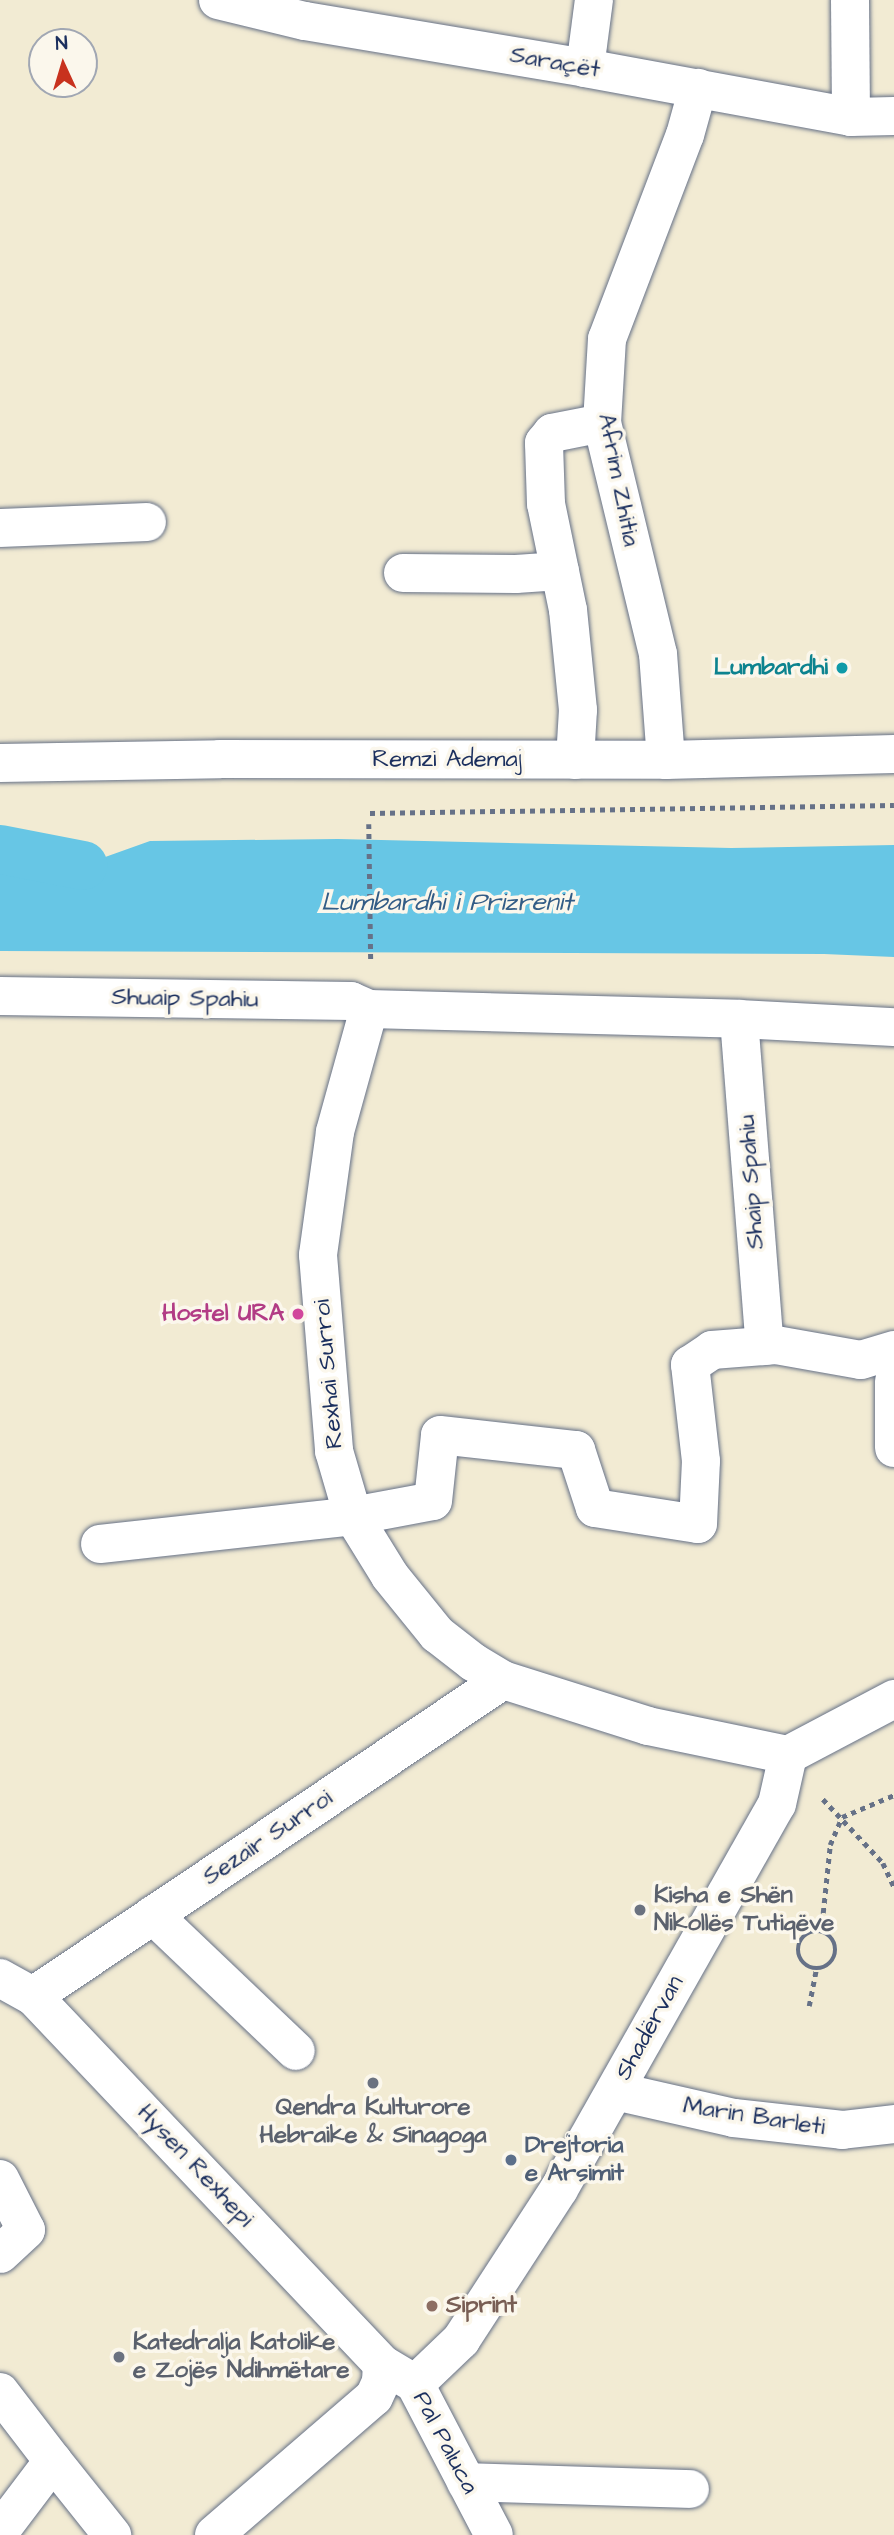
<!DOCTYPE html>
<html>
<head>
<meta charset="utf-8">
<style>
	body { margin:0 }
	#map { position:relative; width:894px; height:2535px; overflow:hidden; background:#f2ebd3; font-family:"Architects Daughter",sans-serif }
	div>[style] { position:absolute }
	.water>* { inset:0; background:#67c6e5 }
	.canal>* { height:49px; margin:-24.5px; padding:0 24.5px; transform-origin:24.5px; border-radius:24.5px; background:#67c6e5 }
	.path>* { height:4.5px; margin-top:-2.25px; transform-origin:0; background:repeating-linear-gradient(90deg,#667187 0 5px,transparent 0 10px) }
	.path>.ring { margin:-2.25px; padding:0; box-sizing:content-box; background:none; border:4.5px solid #667187; border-radius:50% }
	.roads { filter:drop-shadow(0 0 2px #667187) drop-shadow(0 0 2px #667187) }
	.minor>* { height:38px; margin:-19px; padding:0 19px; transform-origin:19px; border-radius:19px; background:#fff }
	.major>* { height:38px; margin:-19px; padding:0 19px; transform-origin:19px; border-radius:19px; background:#fff }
	.dots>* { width:19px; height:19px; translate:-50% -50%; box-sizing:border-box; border:4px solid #fbf7ec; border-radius:50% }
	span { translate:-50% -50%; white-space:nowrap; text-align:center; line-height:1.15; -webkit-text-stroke:7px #fbf7ec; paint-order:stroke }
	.street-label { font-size:24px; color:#1b2f5e }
	.culture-label { font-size:24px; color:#0d838f; font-weight:700 }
	.right { translate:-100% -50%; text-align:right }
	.hotel-label { font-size:24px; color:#b23c85; font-weight:700 }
	.worship-label { font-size:24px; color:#5b616d; font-weight:700 }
	.left { translate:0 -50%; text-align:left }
	.service-label { font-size:24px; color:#4e5e75; font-weight:700 }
	.education-label { font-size:24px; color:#785e54; font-weight:700 }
	.water-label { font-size:26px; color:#325c86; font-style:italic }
	.north { position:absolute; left:28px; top:28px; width:70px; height:70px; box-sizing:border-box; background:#fbf7ec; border:2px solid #a1a7b3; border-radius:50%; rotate:356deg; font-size:19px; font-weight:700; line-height:28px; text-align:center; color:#1b2f5e }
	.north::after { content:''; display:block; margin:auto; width:24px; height:32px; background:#c8321e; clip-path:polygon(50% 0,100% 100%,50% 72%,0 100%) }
</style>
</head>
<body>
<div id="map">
	<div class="water">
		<i style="clip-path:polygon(338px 839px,731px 848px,894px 845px,894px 957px,824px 954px,0 951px,0 874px,66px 871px,150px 841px)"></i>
	</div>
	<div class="canal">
		<i style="left:0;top:849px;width:84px;rotate:11deg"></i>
	</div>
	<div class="path">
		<i style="left:370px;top:813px;width:524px;rotate:-0.87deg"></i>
		<i style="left:369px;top:824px;width:139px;rotate:89.2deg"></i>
		<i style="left:823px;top:1799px;width:88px;rotate:46.8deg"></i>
		<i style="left:883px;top:1863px;width:26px;rotate:65deg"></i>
		<i class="ring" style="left:798px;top:1931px;width:33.5px;height:33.5px"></i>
		<i style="left:825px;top:1933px;width:20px;rotate:-96deg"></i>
		<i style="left:823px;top:1913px;width:68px;rotate:-84.1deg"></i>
		<i style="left:830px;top:1845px;width:30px;rotate:-67deg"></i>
		<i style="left:842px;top:1817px;width:56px;rotate:-22.9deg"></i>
		<i style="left:809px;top:2006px;width:38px;rotate:-79deg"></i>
	</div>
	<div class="roads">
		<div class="minor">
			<i style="left:218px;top:0;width:89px;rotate:13.6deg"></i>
			<i style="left:305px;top:21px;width:284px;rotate:9.5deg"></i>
			<i style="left:585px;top:68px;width:270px;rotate:10.4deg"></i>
			<i style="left:851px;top:117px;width:43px;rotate:-1.3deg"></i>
			<i style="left:850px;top:0;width:117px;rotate:89.5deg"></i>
			<i style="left:585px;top:68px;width:69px;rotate:-82.5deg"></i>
			<i style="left:0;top:528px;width:147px;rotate:-2.3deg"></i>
			<i style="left:403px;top:573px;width:113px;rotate:0.5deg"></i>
			<i style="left:516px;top:574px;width:44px;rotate:-3.9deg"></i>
			<i style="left:575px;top:760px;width:50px;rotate:-86.6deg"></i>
			<i style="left:578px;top:710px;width:100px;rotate:-95.7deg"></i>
			<i style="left:568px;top:610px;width:108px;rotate:-101.7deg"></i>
			<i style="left:546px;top:504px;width:61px;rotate:-91.9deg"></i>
			<i style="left:544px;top:443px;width:13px;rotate:-51deg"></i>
			<i style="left:552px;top:433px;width:51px;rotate:-11.3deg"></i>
			<i style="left:666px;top:760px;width:106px;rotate:-94.3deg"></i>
			<i style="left:658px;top:654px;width:238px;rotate:-103.6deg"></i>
			<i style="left:602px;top:423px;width:84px;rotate:-86.6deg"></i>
			<i style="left:607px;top:339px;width:218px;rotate:-69.1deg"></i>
			<i style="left:685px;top:135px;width:49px;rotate:-74.5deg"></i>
			<i style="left:0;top:996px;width:351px;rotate:0.8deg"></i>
			<i style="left:351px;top:1001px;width:20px;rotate:24deg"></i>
			<i style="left:369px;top:1009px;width:370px;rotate:1.5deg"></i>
			<i style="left:739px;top:1019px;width:155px;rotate:3deg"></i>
			<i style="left:369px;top:1009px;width:128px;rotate:105.5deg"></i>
			<i style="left:335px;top:1132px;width:124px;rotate:97.9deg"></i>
			<i style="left:318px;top:1255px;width:197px;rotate:85.3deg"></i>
			<i style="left:334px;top:1451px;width:68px;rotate:73.7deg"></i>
			<i style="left:353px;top:1516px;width:70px;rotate:58.3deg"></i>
			<i style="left:390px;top:1576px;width:75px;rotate:51deg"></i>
			<i style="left:437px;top:1634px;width:46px;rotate:37.9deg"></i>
			<i style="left:473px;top:1662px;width:35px;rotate:31deg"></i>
			<i style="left:503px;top:1680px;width:152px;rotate:17.6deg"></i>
			<i style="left:648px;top:1726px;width:143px;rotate:11.7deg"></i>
			<i style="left:739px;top:1019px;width:328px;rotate:85.5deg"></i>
			<i style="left:894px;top:1381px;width:67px;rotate:90deg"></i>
			<i style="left:100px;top:1544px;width:255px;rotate:-6.3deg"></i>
			<i style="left:353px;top:1516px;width:81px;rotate:-10.6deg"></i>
			<i style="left:433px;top:1501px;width:66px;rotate:-83.9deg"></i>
			<i style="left:440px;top:1435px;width:137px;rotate:6.3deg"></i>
			<i style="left:576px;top:1450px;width:61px;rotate:71.9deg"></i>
			<i style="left:595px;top:1508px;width:104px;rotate:8.8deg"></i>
			<i style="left:698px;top:1524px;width:63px;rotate:-87.3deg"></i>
			<i style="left:701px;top:1461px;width:97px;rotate:-96.5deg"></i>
			<i style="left:690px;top:1365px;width:27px;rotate:-34deg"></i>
			<i style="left:712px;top:1350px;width:64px;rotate:-4.5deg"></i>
			<i style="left:776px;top:1345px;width:86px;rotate:10deg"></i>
			<i style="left:861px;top:1360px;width:34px;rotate:-17deg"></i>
			<i style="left:153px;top:1915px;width:197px;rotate:43.6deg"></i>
			<i style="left:0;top:1978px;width:38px;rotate:29deg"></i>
			<i style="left:33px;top:1996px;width:507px;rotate:46.52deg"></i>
			<i style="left:382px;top:2364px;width:39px;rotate:31deg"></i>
			<i style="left:415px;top:2384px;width:170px;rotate:62.4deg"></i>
			<i style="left:33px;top:1996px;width:566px;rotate:-33.91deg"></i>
			<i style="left:615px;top:2091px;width:122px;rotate:12.8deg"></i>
			<i style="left:734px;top:2118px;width:109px;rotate:6.3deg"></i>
			<i style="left:842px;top:2130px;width:52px;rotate:-6.6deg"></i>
			<i style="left:0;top:2179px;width:57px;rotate:63deg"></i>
			<i style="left:26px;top:2230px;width:35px;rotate:137deg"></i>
			<i style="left:415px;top:2384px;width:64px;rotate:-43.7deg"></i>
			<i style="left:461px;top:2340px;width:180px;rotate:-57deg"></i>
			<i style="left:559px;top:2189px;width:442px;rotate:-60.5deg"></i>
			<i style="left:777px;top:1804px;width:50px;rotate:-77.3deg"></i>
			<i style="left:788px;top:1755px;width:120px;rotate:-27.8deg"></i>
			<i style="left:0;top:2392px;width:87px;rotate:52.5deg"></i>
			<i style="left:53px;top:2461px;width:88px;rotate:127.1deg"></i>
			<i style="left:53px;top:2461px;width:95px;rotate:51.4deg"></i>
			<i style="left:466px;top:2482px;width:224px;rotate:1.8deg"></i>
			<i style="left:214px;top:2535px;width:211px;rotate:-40.8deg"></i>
			<i style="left:374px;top:2397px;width:17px;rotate:-65deg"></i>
			<i style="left:381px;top:2382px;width:18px;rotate:-87deg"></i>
		</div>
		<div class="major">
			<i style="left:0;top:763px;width:220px;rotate:-1deg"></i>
			<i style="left:220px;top:759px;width:446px;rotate:0.1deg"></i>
			<i style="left:666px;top:760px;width:228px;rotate:-1.5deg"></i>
		</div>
	</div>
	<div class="dots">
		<i style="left:842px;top:668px;background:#0f9aa8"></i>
		<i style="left:298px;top:1314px;background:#d1479c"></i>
		<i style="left:640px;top:1910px;background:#6b7280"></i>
		<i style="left:373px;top:2083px;background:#6b7280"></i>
		<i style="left:511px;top:2160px;background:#5c6f8a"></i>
		<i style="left:432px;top:2306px;background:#8d6e63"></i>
		<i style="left:119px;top:2357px;background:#6b7280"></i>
	</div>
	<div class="street-label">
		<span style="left:555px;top:63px;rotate:10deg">Saraçët</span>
		<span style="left:618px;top:480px;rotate:79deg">Afrim Zhitia</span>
		<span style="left:447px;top:760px">Remzi Ademaj</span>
		<span style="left:185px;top:999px;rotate:1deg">Shuaip Spahiu</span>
		<span style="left:752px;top:1182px;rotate:-94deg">Shaip Spahiu</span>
		<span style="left:329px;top:1374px;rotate:-95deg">Rexhai Surroi</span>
		<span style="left:268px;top:1838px;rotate:-34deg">Sezair Surroi</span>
		<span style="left:650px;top:2028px;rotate:-61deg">Shadërvan</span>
		<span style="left:754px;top:2117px;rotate:9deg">Marin Barleti</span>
		<span style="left:195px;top:2166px;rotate:47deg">Hysen Rexhepi</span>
		<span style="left:445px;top:2443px;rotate:62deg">Pal Paluca</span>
	</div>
	<div class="culture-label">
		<span class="right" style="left:828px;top:668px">Lumbardhi</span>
	</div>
	<div class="hotel-label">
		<span class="right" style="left:284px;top:1314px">Hostel URA</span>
	</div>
	<div class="worship-label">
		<span class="left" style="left:654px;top:1910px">Kisha e Shën<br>Nikollës Tutiqëve</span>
		<span style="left:373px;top:2122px">Qendra Kulturore<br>Hebraike &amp; Sinagoga</span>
		<span class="left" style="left:133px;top:2357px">Katedralja Katolike<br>e Zojës Ndihmëtare</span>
	</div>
	<div class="service-label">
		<span class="left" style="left:525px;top:2160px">Drejtoria<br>e Arsimit</span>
	</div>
	<div class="education-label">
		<span class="left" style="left:446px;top:2306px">Siprint</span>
	</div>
	<div class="water-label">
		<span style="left:447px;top:903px">Lumbardhi i Prizrenit</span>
	</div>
	<div class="north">N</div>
</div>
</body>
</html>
